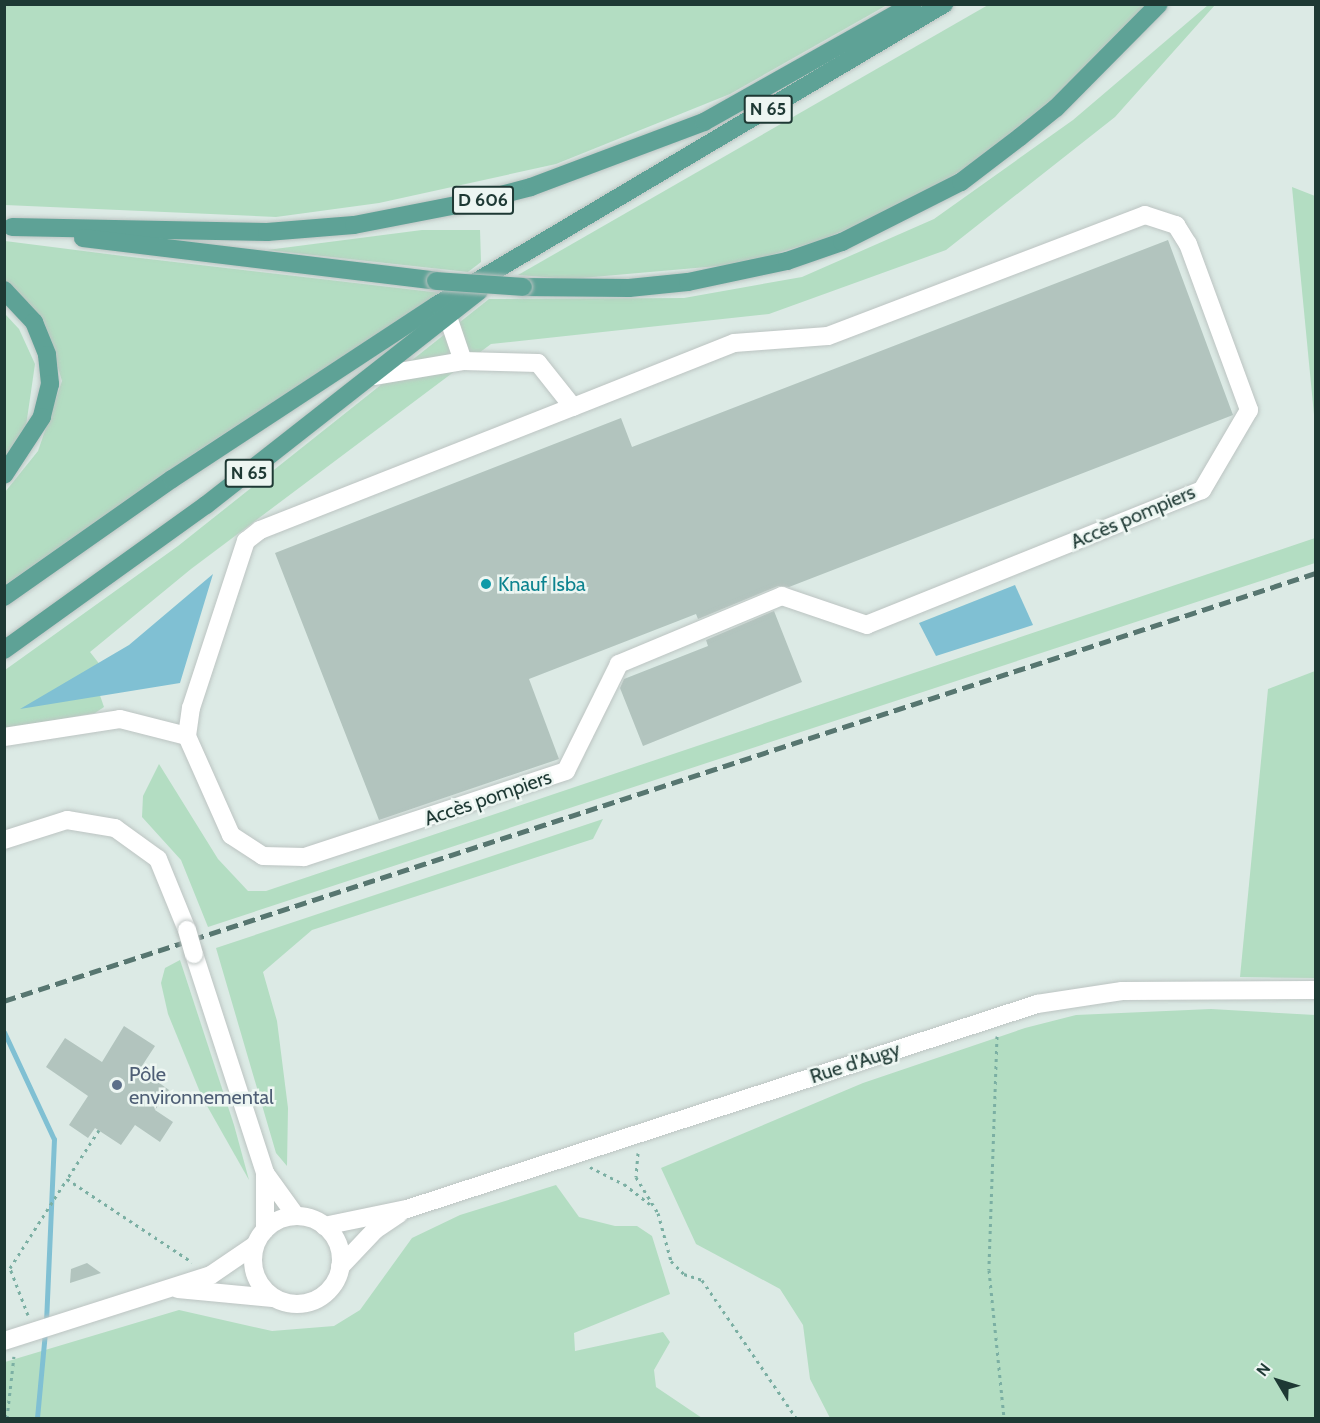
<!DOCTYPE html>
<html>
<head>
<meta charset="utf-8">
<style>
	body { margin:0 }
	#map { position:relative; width:1320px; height:1423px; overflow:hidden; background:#dceae5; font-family:Cabin,sans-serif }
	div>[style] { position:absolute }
	.green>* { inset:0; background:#b3ddc2 }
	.water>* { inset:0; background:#80c0d3 }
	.stream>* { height:5px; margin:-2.5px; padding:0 2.5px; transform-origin:2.5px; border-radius:2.5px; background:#80c0d3 }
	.building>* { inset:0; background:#b2c4be }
	.path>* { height:3px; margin-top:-1.5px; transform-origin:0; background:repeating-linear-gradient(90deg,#7bafa3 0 3px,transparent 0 7.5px) }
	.roads { filter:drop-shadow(0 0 2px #bcc4c2) drop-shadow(0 0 2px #bcc4c2) }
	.minor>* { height:18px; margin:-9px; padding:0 9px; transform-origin:9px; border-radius:9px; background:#fff }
	.minor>.ring { margin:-9px; padding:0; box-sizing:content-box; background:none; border:18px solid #fff; border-radius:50% }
	.major>* { height:18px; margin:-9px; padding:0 9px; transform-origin:9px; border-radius:9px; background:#5ea296 }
	.rail>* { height:4.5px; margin-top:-2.25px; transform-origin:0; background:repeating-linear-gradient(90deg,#577670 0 12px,transparent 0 18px) }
	.bridges { filter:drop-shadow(0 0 2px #bcc4c2) drop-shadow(0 0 2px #bcc4c2) }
	.minor-bridge>* { height:18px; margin:-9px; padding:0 9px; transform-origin:9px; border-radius:9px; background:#fff }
	.major-bridge>* { height:18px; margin:-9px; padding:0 9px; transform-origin:9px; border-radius:9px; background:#5ea296 }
	.dots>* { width:16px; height:16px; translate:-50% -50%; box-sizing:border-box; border:3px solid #edf6f2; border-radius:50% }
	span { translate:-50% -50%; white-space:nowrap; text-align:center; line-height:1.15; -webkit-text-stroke:5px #edf6f2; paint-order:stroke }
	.shield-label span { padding:2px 4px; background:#edf6f2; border:2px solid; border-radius:4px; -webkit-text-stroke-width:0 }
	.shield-label { font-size:18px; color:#1e3934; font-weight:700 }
	.street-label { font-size:20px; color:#1e3934 }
	.culture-label { font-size:20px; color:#0d838f }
	.left { translate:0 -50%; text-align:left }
	.service-label { font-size:20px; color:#4e5e75 }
	.frame { position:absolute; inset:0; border:6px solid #1e3934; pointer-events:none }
	.north { position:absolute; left:1248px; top:1351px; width:60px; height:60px; -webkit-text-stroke:4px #edf6f2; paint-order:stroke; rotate:308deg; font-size:16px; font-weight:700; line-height:24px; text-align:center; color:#1e3934 }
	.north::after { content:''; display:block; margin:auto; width:21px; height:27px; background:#1e3934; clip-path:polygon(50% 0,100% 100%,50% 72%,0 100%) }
</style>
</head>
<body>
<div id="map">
	<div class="green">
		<i style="clip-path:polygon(4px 5px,5px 4px,887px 5px,730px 94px,556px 164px,379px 203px,276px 217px,5px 205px)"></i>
		<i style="clip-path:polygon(988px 5px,1146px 5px,1052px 104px,975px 162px,907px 204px,821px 240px,741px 264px,570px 279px,518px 275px)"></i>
		<i style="clip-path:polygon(1208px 5px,1215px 5px,1115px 117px,946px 250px,769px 314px,491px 344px,191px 569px,90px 652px,108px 675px,95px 681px,104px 707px,95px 713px,5px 729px,5px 670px,178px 546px,489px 299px,684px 298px,802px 277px,934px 219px,1073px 120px)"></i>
		<i style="clip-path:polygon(1292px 187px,1315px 196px,1315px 425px)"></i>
		<i style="clip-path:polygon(422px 230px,480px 230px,481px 262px,468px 272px,267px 250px)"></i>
		<i style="clip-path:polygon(5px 241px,123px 256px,441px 293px,199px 450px,5px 585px,5px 492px,38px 451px,62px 381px,45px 324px,5px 283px)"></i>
		<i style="clip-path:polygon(5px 314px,19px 329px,35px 364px,26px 426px,5px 462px)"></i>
		<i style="clip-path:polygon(1315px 538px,1315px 563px,208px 927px,181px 860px,142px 817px,143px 796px,159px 764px,218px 859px,248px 891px,266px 891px)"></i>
		<i style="clip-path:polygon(1315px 671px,1315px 978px,1240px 977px,1268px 689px)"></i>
		<i style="clip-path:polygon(603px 819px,593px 839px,312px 930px,263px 972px,277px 1021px,288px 1108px,287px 1166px,276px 1153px,216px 948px)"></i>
		<i style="clip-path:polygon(180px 960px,234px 1125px,249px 1180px,202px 1097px,168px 1014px,161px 983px,165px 968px)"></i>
		<i style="clip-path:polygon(1211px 1009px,1315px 1015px,1315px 1418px,830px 1418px,810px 1379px,803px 1325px,780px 1289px,696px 1244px,661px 1168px,863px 1083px,1025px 1028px,1076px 1015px)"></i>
		<i style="clip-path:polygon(556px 1185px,579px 1217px,615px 1226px,637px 1226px,652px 1236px,670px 1294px,574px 1333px,575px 1351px,663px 1332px,670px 1342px,654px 1370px,656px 1387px,702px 1418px,5px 1418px,5px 1362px,179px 1310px,272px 1331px,334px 1326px,360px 1310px,412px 1238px,460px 1215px)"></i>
	</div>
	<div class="water">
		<i style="clip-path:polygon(213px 574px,180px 683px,20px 709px,129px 645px)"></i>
		<i style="clip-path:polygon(1015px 585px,1033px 625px,936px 656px,919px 623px)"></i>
	</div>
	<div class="stream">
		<i style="left:4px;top:1032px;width:118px;rotate:65deg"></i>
		<i style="left:54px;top:1139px;width:184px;rotate:92.5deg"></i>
		<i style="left:37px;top:1418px;width:86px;rotate:-84.7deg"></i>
	</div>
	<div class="building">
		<i style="clip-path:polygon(1168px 240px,1233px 415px,789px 587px,778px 586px,698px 619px,696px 614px,529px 679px,559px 759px,379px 820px,275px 553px,621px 418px,632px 447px)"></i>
		<i style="clip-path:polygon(774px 611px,802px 682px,643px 746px,620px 688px,624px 679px,708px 646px,706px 640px)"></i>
		<i style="clip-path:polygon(124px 1026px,155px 1046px,140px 1069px,169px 1090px,155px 1110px,173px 1122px,160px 1142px,135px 1125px,121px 1145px,95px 1128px,88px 1138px,69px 1125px,88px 1096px,46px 1067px,65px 1038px,102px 1062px)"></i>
		<i style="clip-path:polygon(87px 1263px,101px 1273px,70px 1283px,71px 1269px)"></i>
	</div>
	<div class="path">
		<i style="left:997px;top:1036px;width:234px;rotate:92deg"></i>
		<i style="left:989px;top:1270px;width:148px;rotate:84.2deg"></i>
		<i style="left:99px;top:1130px;width:59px;rotate:123.1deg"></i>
		<i style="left:67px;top:1179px;width:150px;rotate:33.6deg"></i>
		<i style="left:638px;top:1153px;width:24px;rotate:95deg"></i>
		<i style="left:636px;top:1177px;width:42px;rotate:58.6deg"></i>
		<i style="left:658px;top:1213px;width:50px;rotate:74.8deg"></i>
		<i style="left:671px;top:1261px;width:18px;rotate:45deg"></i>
		<i style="left:684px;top:1274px;width:19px;rotate:18deg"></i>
		<i style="left:702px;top:1280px;width:167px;rotate:55.7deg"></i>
		<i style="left:590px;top:1167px;width:38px;rotate:27deg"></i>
		<i style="left:624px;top:1184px;width:36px;rotate:38deg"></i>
		<i style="left:28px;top:1315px;width:50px;rotate:-111deg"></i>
		<i style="left:10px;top:1268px;width:106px;rotate:-57.4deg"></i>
		<i style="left:7px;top:1418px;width:62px;rotate:-83.6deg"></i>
		<i style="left:997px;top:1418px;width:11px"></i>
	</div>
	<div class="roads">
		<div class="minor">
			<i style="left:448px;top:317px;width:46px;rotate:71.2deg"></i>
			<i style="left:375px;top:376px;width:89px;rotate:-9.7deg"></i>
			<i style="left:463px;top:361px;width:75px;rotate:1.5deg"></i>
			<i style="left:538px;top:363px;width:56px;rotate:51.5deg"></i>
			<i style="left:573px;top:407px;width:173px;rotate:-21.7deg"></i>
			<i style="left:734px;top:343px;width:94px;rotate:-4.3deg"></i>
			<i style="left:828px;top:336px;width:339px;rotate:-20.9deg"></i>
			<i style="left:1145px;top:215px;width:33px;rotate:18deg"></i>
			<i style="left:1176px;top:225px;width:22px;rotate:58deg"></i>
			<i style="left:1188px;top:244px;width:177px;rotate:69.8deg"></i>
			<i style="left:1249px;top:410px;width:93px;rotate:120.4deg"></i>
			<i style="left:1202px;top:490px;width:361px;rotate:158.1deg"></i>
			<i style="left:867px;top:625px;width:90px;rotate:-161.2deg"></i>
			<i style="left:782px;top:596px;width:177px;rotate:157.4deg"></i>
			<i style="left:619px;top:664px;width:119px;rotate:116.4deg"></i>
			<i style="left:566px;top:771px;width:276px;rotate:161.8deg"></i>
			<i style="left:304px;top:857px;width:41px;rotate:-178.6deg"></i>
			<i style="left:263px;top:856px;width:38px;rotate:-147deg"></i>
			<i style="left:231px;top:835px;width:108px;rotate:-114deg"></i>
			<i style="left:187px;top:736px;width:28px;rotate:-82deg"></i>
			<i style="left:191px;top:708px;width:176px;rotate:-71.8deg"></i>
			<i style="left:246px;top:541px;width:18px;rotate:-38deg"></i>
			<i style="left:260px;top:530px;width:336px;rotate:-21.5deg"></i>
			<i style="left:4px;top:737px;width:117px;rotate:-8.8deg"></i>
			<i style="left:120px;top:719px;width:69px;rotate:14.2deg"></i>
			<i style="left:4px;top:840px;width:66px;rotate:-17.6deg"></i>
			<i style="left:67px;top:820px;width:49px;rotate:9.5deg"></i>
			<i style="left:115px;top:828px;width:53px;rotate:35.8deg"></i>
			<i style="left:158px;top:859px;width:77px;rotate:67.8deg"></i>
			<i style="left:194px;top:954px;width:230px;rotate:72deg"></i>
			<i style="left:265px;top:1173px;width:57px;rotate:90deg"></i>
			<i style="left:265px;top:1173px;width:53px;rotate:54.2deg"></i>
			<i class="ring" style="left:253px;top:1216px;width:70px;height:70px"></i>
			<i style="left:324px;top:1226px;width:85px;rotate:-11.6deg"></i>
			<i style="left:407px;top:1209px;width:663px;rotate:-18.02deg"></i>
			<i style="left:1037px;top:1004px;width:86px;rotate:-8.7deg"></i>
			<i style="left:1122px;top:991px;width:194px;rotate:-0.3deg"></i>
			<i style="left:340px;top:1267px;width:51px;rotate:-46.6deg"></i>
			<i style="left:375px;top:1230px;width:29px;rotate:-34deg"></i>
			<i style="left:178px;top:1289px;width:95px;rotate:5.4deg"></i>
			<i style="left:4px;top:1341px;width:217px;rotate:-17.7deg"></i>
			<i style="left:211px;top:1275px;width:53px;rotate:-34.3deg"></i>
		</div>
		<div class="major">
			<i style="left:12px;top:227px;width:255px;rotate:1.1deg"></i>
			<i style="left:267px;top:232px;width:87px;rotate:-4.6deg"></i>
			<i style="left:354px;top:225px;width:126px;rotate:-11deg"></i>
			<i style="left:478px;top:201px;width:55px;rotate:-14.8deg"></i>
			<i style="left:531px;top:187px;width:185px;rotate:-20.6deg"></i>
			<i style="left:704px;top:122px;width:240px;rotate:-29.4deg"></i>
			<i style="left:83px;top:238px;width:356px;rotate:6.9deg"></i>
			<i style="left:523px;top:287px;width:106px;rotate:0.5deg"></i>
			<i style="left:629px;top:288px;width:59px;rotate:-5.8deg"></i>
			<i style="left:688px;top:282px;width:101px;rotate:-12deg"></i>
			<i style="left:787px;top:261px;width:58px;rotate:-19.1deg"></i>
			<i style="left:842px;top:242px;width:133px;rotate:-26.8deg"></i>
			<i style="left:961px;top:182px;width:74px;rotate:-37.3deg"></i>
			<i style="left:1020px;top:137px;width:46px;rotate:-38.9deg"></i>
			<i style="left:1056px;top:108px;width:146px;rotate:-45.3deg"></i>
			<i style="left:4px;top:290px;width:44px;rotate:46.8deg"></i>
			<i style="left:34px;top:322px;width:35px;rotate:68deg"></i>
			<i style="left:47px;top:355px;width:29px;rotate:84deg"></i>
			<i style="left:50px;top:384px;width:34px;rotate:104deg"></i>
			<i style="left:42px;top:417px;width:69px;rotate:123.2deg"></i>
			<i style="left:4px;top:597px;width:205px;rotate:-35.1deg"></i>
			<i style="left:172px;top:479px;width:317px;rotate:-33.3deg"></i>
			<i style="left:437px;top:305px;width:590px;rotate:-30.7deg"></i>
			<i style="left:4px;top:650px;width:249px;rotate:-35.7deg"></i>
			<i style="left:206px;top:505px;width:347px;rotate:-38.1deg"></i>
		</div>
	</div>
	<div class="rail">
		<i style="left:4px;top:1001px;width:1380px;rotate:-18.07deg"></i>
	</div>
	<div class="bridges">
		<div class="minor-bridge">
			<i style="left:187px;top:930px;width:25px;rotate:74deg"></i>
		</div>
		<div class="major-bridge">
			<i style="left:436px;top:281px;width:87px;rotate:3.9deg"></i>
		</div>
	</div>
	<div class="dots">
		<i style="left:486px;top:584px;background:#0f9aa8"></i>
		<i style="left:117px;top:1085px;background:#5c6f8a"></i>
	</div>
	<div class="shield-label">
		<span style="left:768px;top:109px">N 65</span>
		<span style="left:483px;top:200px">D 606</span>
		<span style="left:249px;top:473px">N 65</span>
	</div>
	<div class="street-label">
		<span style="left:1133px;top:517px;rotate:-23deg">Accès pompiers</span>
		<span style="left:488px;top:798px;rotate:-19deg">Accès pompiers</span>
		<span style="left:855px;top:1063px;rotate:-18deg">Rue d'Augy</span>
	</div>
	<div class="culture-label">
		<span class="left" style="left:498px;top:584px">Knauf Isba</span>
	</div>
	<div class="service-label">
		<span class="left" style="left:129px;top:1086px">Pôle<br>environnemental</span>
	</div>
	<div class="frame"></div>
	<div class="north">N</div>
</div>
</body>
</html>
